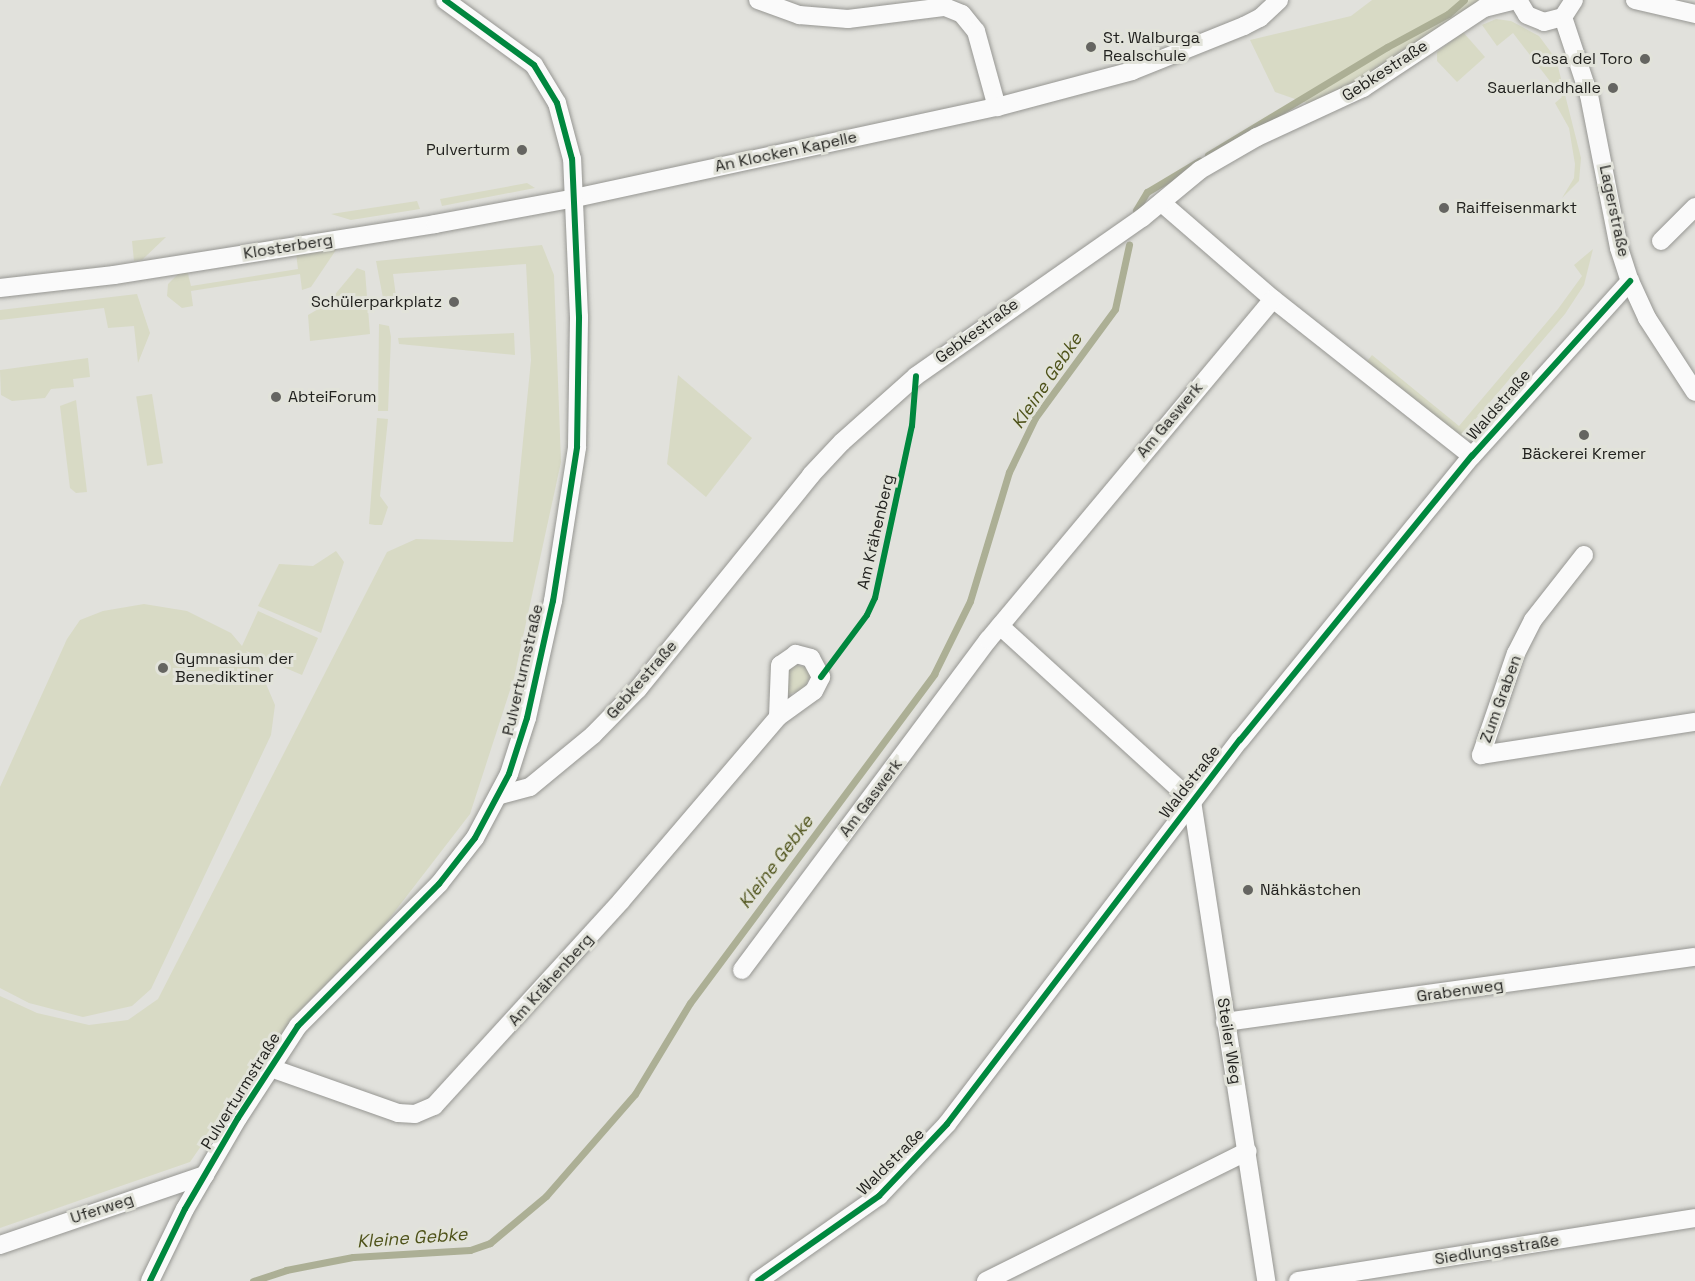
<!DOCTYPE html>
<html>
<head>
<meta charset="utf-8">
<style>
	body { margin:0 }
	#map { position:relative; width:1695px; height:1281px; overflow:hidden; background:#e1e1dc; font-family:"Space Grotesk",sans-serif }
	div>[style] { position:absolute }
	.green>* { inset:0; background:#d8dac5; transform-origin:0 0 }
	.stream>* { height:7px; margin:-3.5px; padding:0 3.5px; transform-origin:3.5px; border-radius:3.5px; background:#acaf95 }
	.roads { filter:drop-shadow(0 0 2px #969692) drop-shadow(0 0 2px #969692) }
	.street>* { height:18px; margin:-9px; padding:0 9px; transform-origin:9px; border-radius:9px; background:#fafafa }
	.cycleway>* { height:6px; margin:-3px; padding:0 3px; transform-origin:3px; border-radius:3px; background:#00873e }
	.dots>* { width:16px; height:16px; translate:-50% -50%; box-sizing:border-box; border:3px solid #e2e3da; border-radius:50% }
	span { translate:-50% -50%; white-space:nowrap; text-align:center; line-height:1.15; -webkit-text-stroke:6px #e2e3da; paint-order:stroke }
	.poi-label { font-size:16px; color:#22221f }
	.left { translate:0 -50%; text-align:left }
	.right { translate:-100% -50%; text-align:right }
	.street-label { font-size:16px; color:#22221f }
	.water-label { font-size:18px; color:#4f531a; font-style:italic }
</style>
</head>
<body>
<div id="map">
	<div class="green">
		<i style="clip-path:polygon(1372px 0,1481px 0,1363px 82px,1315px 106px,1275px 92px,1250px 40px,1351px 16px)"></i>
		<i style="clip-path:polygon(1496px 19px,1511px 21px,1539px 36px,1556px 59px,1581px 158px,1579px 181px,1562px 198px,1574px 178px,1575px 164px,1569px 128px,1555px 103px,1562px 97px,1513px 33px,1497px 46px,1482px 25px)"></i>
		<i style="clip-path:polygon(1463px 32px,1485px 57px,1457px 82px,1437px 61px,1437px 52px)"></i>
		<i style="clip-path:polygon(527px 183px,535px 188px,442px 206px,440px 199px)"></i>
		<i style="clip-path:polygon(417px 201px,420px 209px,351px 220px,331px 214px)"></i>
		<i style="clip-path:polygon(166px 237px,142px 260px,134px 261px,132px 241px)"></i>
		<i style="clip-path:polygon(542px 245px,554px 275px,561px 462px,514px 678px,470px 814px,379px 932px,307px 1003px,258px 1064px,190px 1162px,0 1228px,0 996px,37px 1013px,89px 1025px,128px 1020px,158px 999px,387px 552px,416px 539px,513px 542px,531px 360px,526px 264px,393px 274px,396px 296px,383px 298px,376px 261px)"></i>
		<i style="clip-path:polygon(338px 247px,311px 287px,302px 290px,300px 274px,191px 291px,193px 306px,182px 308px,167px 296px,168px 284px,180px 272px,187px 270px,191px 286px,298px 269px,296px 253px)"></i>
		<i style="clip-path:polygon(1593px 249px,1584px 285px,1565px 314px,1461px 436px,1365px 364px,1372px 355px,1459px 426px,1558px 309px,1582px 276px,1574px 265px)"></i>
		<i style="clip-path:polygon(357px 268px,365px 271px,370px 334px,310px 341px,308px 315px,327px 304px)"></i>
		<i style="clip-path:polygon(137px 294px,150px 333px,138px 363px,134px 326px,108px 328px,104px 308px,0 320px,0 310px)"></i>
		<i style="clip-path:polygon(379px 324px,389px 326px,391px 337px,388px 411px,378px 411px)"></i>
		<i style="clip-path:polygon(514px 333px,515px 355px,399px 344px,398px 338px)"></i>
		<i style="clip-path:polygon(88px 358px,90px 377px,73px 379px,74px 387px,51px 389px,45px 398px,12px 401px,1px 395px,0 370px)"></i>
		<i style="clip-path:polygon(678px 375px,752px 438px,706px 497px,667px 464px)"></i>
		<i style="left:152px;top:394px;width:70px;height:16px;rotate:81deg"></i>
		<i style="clip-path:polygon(76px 400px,87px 492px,76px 493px,70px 488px,60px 406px)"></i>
		<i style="clip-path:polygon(377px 418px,388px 419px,380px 496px,388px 507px,382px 525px,375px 525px,369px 524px)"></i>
		<i style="clip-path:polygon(336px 551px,344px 562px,321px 633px,258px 606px,279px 564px,313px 566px)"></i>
		<i style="clip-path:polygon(144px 604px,187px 611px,231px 633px,242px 646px,258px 611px,318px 638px,302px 675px,246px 651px,258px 665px,275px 705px,271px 735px,151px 989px,132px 1006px,83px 1017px,29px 1003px,0 988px,0 787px,67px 639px,80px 620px,103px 611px)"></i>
		<i style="clip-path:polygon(793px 664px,808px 668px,811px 675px,803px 690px,789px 694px,784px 686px,786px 669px)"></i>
	</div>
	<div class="stream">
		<i style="left:1208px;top:155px;width:209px;rotate:-31.1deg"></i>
		<i style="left:1387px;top:47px;width:69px;rotate:-28.4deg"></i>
		<i style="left:1448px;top:14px;width:21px;rotate:-41deg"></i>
		<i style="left:1136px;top:210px;width:21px;rotate:-59deg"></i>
		<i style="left:1147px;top:192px;width:61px;rotate:-30.8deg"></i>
		<i style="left:253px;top:1281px;width:35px;rotate:-18deg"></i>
		<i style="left:286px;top:1270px;width:68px;rotate:-11deg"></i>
		<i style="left:353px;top:1257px;width:117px;rotate:-3.4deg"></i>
		<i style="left:470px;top:1250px;width:21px;rotate:-19deg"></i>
		<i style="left:490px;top:1243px;width:73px;rotate:-40deg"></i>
		<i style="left:546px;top:1196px;width:135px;rotate:-48.9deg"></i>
		<i style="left:635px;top:1094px;width:106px;rotate:-58.9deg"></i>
		<i style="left:690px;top:1003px;width:410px;rotate:-53.4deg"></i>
		<i style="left:934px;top:674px;width:81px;rotate:-63.7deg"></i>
		<i style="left:970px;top:601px;width:135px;rotate:-73.2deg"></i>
		<i style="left:1009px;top:472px;width:60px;rotate:-64.3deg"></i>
		<i style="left:1035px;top:418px;width:135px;rotate:-53.7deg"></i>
		<i style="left:1115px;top:309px;width:66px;rotate:-77.7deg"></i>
	</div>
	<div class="roads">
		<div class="street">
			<i style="left:758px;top:0;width:44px;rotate:20.1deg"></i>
			<i style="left:799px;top:15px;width:49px;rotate:4.7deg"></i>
			<i style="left:848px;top:19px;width:98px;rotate:-7.1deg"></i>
			<i style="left:945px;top:7px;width:18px;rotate:22deg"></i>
			<i style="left:962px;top:14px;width:22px;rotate:51deg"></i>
			<i style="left:976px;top:31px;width:79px;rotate:74.6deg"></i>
			<i style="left:1518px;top:0;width:17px;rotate:59deg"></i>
			<i style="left:1527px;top:15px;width:18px;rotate:22deg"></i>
			<i style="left:1544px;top:22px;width:20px;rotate:-15deg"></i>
			<i style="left:1563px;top:17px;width:20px;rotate:-57deg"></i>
			<i style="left:1635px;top:0;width:62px;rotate:13.1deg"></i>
			<i style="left:1563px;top:17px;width:82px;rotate:71.6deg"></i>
			<i style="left:1589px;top:95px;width:156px;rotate:78.9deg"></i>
			<i style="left:1619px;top:248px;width:35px;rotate:72deg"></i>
			<i style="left:1630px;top:281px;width:41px;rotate:65.3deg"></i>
			<i style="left:1647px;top:318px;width:88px;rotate:57deg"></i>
			<i style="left:1162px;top:203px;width:147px;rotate:40.9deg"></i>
			<i style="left:1273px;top:299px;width:253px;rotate:38.3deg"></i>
			<i style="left:1661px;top:241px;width:48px;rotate:-45deg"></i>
			<i style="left:0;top:288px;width:115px;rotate:-6.5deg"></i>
			<i style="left:114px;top:275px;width:325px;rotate:-9deg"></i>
			<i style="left:435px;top:224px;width:142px;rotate:-10.5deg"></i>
			<i style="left:575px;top:198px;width:432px;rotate:-12.2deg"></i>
			<i style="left:997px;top:107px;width:140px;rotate:-14.9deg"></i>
			<i style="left:1132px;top:71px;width:121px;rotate:-21.9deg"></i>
			<i style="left:1244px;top:26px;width:18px;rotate:-27deg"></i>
			<i style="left:1260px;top:18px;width:26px;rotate:-43deg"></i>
			<i style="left:1584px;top:555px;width:83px;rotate:128.1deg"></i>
			<i style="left:1533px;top:620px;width:37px;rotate:117deg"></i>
			<i style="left:1516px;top:653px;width:108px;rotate:108.9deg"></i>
			<i style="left:1481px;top:755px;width:217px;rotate:-8.8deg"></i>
			<i style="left:1000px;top:626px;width:260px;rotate:42.3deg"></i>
			<i style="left:1192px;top:801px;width:486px;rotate:81.2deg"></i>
			<i style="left:500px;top:795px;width:31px;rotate:-15deg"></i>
			<i style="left:530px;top:787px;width:82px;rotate:-39.5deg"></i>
			<i style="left:593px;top:735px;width:64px;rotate:-45.6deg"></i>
			<i style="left:638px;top:689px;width:275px;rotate:-51deg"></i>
			<i style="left:811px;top:475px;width:45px;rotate:-46.8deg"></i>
			<i style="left:842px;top:442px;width:99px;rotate:-41.7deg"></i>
			<i style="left:916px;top:376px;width:276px;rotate:-35deg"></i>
			<i style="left:1142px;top:218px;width:75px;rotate:-39.6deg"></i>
			<i style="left:1200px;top:170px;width:66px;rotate:-30.1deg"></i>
			<i style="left:1257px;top:137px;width:117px;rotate:-24.8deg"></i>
			<i style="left:1363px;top:88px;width:145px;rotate:-33.5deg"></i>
			<i style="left:1484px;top:8px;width:33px;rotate:-14deg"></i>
			<i style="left:742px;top:970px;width:412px;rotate:-53.3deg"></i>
			<i style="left:988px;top:640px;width:444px;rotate:-50.1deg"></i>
			<i style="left:1225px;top:1022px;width:474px;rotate:-7.9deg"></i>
			<i style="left:268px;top:1067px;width:138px;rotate:19.5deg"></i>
			<i style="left:398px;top:1113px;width:17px;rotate:3deg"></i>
			<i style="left:415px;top:1114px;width:21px;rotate:-23deg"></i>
			<i style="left:434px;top:1106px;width:277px;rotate:-47.6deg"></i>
			<i style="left:621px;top:901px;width:242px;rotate:-49.5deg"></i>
			<i style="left:778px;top:717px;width:44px;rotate:-35.8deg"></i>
			<i style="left:814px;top:691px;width:16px;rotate:-63deg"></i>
			<i style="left:821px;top:677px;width:21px;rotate:-118deg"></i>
			<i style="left:811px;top:658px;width:16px;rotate:-165deg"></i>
			<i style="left:796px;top:654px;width:19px;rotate:145deg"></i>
			<i style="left:780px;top:665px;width:52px;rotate:92.2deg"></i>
			<i style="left:0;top:1245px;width:217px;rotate:-18.9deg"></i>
			<i style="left:150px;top:1281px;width:80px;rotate:-64.1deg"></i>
			<i style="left:185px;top:1209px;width:105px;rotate:-59.8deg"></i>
			<i style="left:238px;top:1118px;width:110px;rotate:-56.9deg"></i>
			<i style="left:298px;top:1026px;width:200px;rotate:-45.2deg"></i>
			<i style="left:439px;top:884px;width:58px;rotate:-52deg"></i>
			<i style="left:475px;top:838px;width:72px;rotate:-62deg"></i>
			<i style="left:509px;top:774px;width:59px;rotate:-72.2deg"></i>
			<i style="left:527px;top:718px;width:120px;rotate:-77.5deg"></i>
			<i style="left:553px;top:601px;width:156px;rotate:-81.1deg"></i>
			<i style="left:577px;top:447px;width:130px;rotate:-89.1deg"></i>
			<i style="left:579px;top:317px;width:158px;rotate:-92.5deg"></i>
			<i style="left:572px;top:159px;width:58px;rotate:-105deg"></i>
			<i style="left:557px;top:103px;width:44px;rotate:-121.2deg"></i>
			<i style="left:534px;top:65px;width:110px;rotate:-143.9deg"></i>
			<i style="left:758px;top:1281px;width:148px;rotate:-35.1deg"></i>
			<i style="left:879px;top:1196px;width:99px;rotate:-46.6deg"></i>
			<i style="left:947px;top:1124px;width:483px;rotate:-52.7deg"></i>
			<i style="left:1240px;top:740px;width:367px;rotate:-50.8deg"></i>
			<i style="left:1472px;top:456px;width:236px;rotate:-47.9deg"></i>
			<i style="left:986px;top:1281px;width:292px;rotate:-26.4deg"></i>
			<i style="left:1298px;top:1281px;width:402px;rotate:-9deg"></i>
		</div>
	</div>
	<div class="cycleway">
		<i style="left:821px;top:677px;width:77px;rotate:-53.4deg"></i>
		<i style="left:867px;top:615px;width:19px;rotate:-65deg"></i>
		<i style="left:875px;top:598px;width:176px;rotate:-77.9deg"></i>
		<i style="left:912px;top:426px;width:50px;rotate:-85.4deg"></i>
		<i style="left:150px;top:1281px;width:80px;rotate:-64.1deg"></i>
		<i style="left:185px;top:1209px;width:105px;rotate:-59.8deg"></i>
		<i style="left:238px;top:1118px;width:110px;rotate:-56.9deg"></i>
		<i style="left:298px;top:1026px;width:200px;rotate:-45.2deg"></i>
		<i style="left:439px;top:884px;width:58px;rotate:-52deg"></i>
		<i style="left:475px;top:838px;width:72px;rotate:-62deg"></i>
		<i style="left:509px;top:774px;width:59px;rotate:-72.2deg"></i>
		<i style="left:527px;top:718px;width:120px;rotate:-77.5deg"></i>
		<i style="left:553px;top:601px;width:156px;rotate:-81.1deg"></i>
		<i style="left:577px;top:447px;width:130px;rotate:-89.1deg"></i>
		<i style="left:579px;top:317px;width:158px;rotate:-92.5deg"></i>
		<i style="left:572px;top:159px;width:58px;rotate:-105deg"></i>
		<i style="left:557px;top:103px;width:44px;rotate:-121.2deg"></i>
		<i style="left:534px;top:65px;width:110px;rotate:-143.9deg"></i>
		<i style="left:758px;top:1281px;width:148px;rotate:-35.1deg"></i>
		<i style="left:879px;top:1196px;width:99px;rotate:-46.6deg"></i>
		<i style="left:947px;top:1124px;width:483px;rotate:-52.7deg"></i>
		<i style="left:1240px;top:740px;width:367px;rotate:-50.8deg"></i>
		<i style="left:1472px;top:456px;width:236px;rotate:-47.9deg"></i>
	</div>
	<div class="dots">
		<i style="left:1091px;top:47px;background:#656561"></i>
		<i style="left:1645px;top:59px;background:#656561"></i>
		<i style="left:1613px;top:88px;background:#656561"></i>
		<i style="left:522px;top:150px;background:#656561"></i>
		<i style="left:1444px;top:208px;background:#656561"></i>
		<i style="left:454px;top:302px;background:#656561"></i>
		<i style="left:276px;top:397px;background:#656561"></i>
		<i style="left:1584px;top:435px;background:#656561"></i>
		<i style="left:163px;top:668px;background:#656561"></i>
		<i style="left:1248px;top:890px;background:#656561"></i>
	</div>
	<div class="poi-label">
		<span class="left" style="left:1103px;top:47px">St. Walburga<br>Realschule</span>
		<span class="right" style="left:1633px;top:59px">Casa del Toro</span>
		<span class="right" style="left:1601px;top:88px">Sauerlandhalle</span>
		<span class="right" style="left:510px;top:150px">Pulverturm</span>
		<span class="left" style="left:1456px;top:208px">Raiffeisenmarkt</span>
		<span class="right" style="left:442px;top:302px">Schülerparkplatz</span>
		<span class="left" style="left:288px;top:397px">AbteiForum</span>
		<span style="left:1584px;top:454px">Bäckerei Kremer</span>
		<span class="left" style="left:175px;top:668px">Gymnasium der<br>Benediktiner</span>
		<span class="left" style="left:1260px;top:890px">Nähkästchen</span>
	</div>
	<div class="street-label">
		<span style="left:1385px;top:71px;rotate:-33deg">Gebkestraße</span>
		<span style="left:786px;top:152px;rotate:-12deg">An Klocken Kapelle</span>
		<span style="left:1614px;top:211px;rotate:78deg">Lagerstraße</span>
		<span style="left:288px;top:247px;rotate:-9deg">Klosterberg</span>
		<span style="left:977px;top:331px;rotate:-36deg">Gebkestraße</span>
		<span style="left:1499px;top:405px;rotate:-49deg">Waldstraße</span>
		<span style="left:1170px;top:420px;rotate:-50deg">Am Gaswerk</span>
		<span style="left:876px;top:532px;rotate:-77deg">Am Krähenberg</span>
		<span style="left:523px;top:670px;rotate:-77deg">Pulverturmstraße</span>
		<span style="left:642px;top:680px;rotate:-49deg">Gebkestraße</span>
		<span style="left:1501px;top:699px;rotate:-70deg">Zum Graben</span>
		<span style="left:1190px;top:782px;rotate:-52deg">Waldstraße</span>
		<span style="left:871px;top:798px;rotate:-53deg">Am Gaswerk</span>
		<span style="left:551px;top:980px;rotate:-48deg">Am Krähenberg</span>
		<span style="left:1460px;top:991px;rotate:-8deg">Grabenweg</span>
		<span style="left:1229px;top:1041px;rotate:81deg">Steiler Weg</span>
		<span style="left:241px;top:1091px;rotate:-58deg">Pulverturmstraße</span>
		<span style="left:891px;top:1162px;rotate:-45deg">Waldstraße</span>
		<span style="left:102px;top:1209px;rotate:-18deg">Uferweg</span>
		<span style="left:1497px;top:1250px;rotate:-9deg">Siedlungsstraße</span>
	</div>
	<div class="water-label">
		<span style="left:1047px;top:381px;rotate:-56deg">Kleine Gebke</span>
		<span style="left:776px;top:862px;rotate:-53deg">Kleine Gebke</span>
		<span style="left:412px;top:1238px;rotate:-4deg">Kleine Gebke</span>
	</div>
</div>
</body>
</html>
